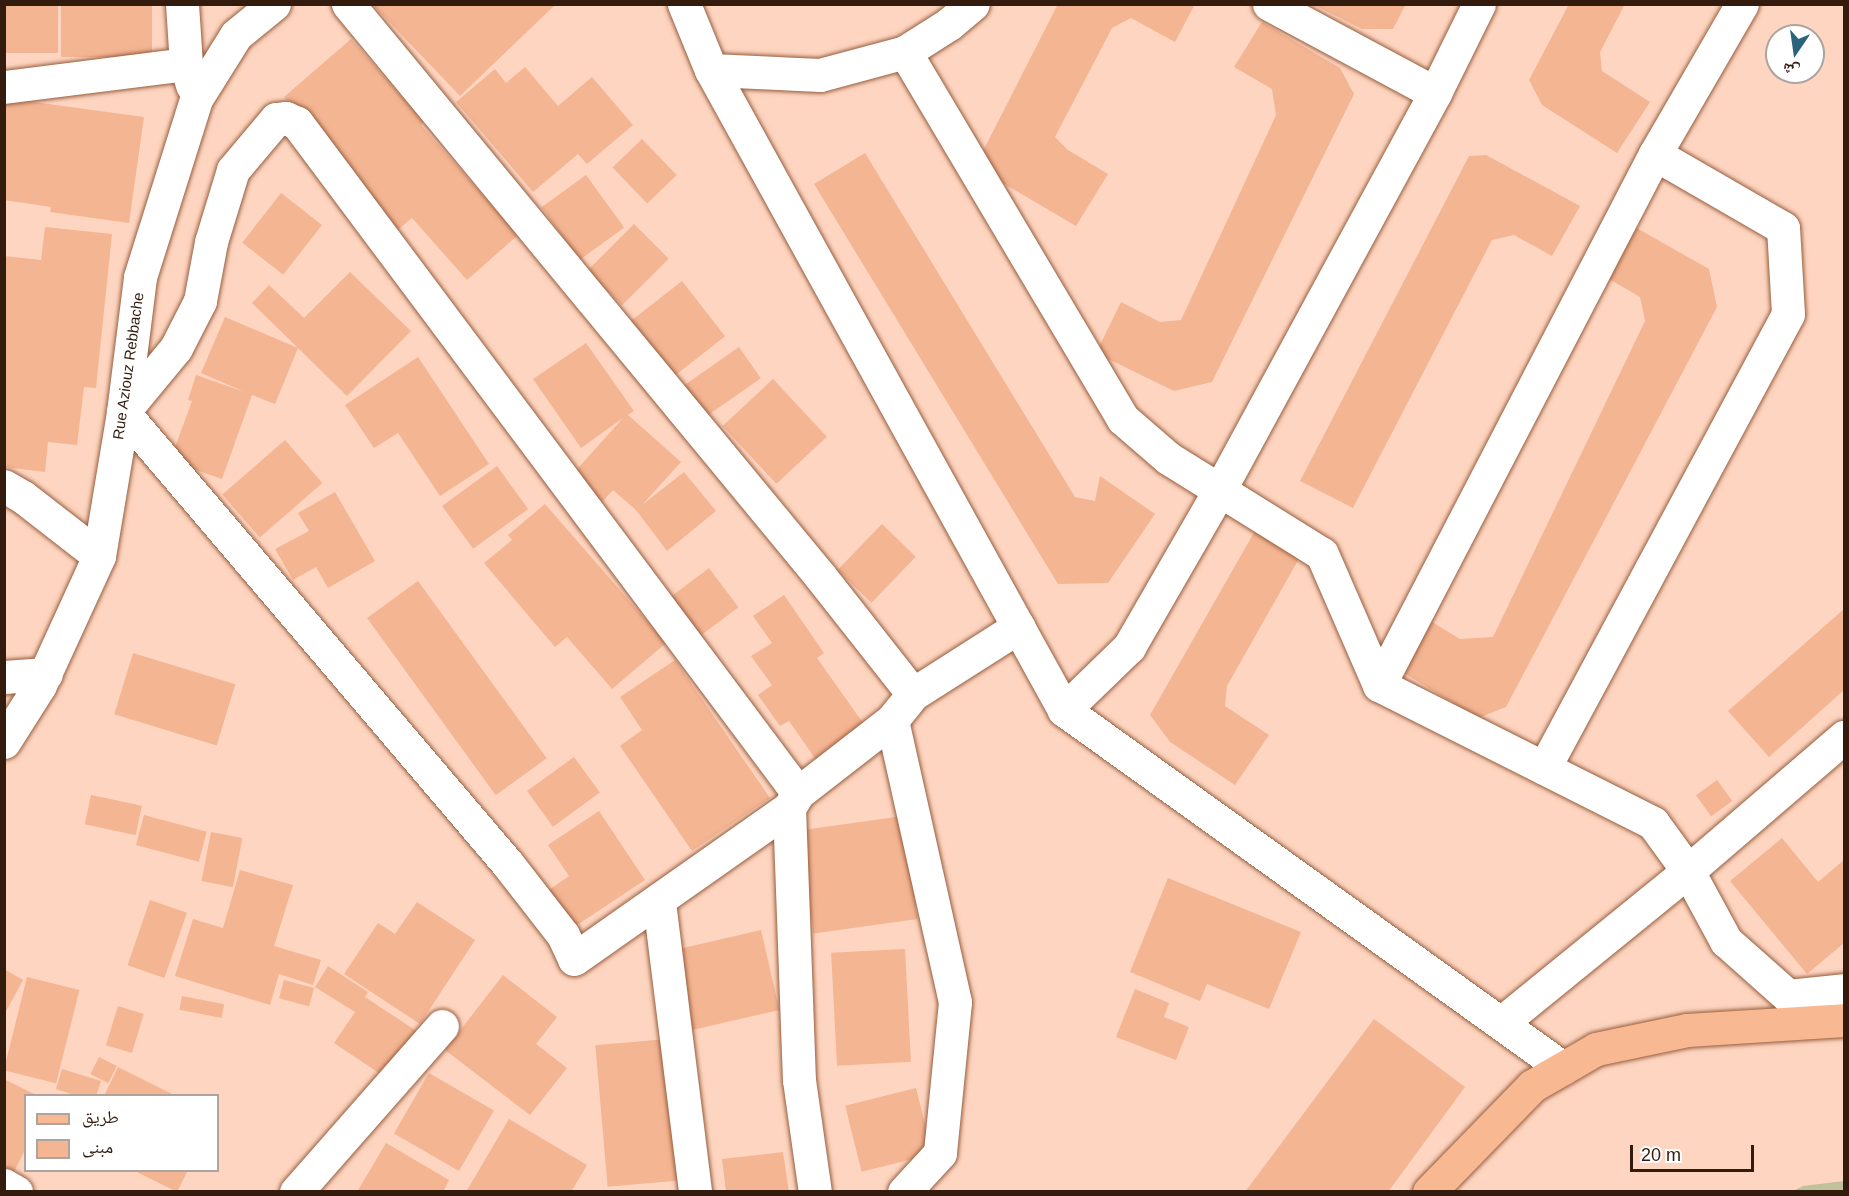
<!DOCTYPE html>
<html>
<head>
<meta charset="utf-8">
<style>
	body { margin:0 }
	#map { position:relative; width:1849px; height:1196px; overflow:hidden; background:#fed5c0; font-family:Arial,"Noto Naskh Arabic",sans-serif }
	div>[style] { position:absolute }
	.green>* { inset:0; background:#c0c299 }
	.building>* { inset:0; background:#f4b593; transform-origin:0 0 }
	.roads { filter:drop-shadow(0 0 2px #975d3d) drop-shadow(0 0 2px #975d3d) }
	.minor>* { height:33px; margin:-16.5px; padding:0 16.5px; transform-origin:16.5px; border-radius:16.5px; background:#fff }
	.major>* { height:33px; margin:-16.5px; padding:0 16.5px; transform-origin:16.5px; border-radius:16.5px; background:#f8b891 }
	span { translate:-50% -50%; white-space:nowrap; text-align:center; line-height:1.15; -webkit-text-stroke:5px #fff; paint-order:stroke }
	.street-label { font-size:15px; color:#331b0d }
	.frame { position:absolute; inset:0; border:6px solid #331b0d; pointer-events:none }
	.legend { position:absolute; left:24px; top:1094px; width:195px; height:78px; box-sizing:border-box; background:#fff; border:2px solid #ada49e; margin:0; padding:8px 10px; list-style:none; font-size:18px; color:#331b0d }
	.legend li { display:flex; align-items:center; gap:12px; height:30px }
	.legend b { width:30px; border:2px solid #ada49e }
	.north { position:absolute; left:1765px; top:24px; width:60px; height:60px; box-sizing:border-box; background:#fff; border:2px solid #ada49e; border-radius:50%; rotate:193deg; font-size:16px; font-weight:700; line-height:24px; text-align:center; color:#331b0d }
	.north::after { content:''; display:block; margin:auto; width:21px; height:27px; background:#29637c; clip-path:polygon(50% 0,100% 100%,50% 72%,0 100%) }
	.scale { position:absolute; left:1630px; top:1145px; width:124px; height:27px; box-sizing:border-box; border:3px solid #331b0d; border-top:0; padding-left:8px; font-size:18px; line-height:21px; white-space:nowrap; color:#331b0d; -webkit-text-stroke:4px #fff; paint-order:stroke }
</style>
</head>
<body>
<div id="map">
	<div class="green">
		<i style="clip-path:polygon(1844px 1181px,1844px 1191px,1793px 1191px,1803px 1186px)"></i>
	</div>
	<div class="building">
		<i style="left:4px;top:4px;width:54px;height:49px"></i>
		<i style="left:61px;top:4px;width:91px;height:53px"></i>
		<i style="clip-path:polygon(372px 4px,556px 4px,460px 96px)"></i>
		<i style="clip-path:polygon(1058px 4px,1195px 4px,1175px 42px,1131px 18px,1112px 28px,1055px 137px,1068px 150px,1108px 174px,1076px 226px,996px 179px,982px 153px)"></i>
		<i style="clip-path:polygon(1312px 4px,1406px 4px,1393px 29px,1362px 29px)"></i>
		<i style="clip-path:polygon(1569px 4px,1625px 4px,1600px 52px,1602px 71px,1650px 102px,1617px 153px,1542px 105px,1529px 80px)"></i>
		<i style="clip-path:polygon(1262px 22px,1340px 68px,1354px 94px,1212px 382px,1174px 391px,1096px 353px,1121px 302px,1160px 322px,1181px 320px,1276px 115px,1272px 89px,1234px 67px)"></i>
		<i style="clip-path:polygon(351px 39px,424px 122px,421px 125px,518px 235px,467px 280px,412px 218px,394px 233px,355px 178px,284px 97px)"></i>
		<i style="clip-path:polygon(525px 67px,558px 106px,592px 77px,633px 125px,587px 164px,578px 154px,533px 192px,456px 102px,495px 69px,506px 83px)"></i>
		<i style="clip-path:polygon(4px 98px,144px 117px,129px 223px,50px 212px,51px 207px,4px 200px)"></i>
		<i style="left:642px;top:139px;width:50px;height:41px;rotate:46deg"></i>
		<i style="clip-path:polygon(865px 153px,1075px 497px,1095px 501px,1100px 476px,1155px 514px,1108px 583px,1058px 584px,814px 184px)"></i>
		<i style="clip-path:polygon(1486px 155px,1580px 206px,1552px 256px,1514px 235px,1492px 240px,1353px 508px,1300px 481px,1469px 156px)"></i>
		<i style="left:586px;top:175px;width:65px;height:55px;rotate:54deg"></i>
		<i style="left:281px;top:193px;width:52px;height:63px;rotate:38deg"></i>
		<i style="clip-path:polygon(1626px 222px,1709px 269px,1717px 307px,1506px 707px,1478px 718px,1399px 670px,1429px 620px,1460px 639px,1493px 637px,1645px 321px,1640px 297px,1597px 272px)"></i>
		<i style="left:634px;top:224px;width:49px;height:66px;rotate:45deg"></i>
		<i style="clip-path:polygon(45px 227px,112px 234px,96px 388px,84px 387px,77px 445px,48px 442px,45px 472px,4px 467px,4px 256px,41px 260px)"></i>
		<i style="clip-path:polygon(350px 272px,411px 331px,347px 396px,298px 348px,275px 404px,252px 395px,222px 479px,170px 461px,192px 401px,188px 400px,196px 375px,245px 392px,201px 373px,225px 317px,298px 348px,252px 303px,269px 285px,304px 318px)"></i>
		<i style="left:682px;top:281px;width:70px;height:69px;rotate:52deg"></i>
		<i style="clip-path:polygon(586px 343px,634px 411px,628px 415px,681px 462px,642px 505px,684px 472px,716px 511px,667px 551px,636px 510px,613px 490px,601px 503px,571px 476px,623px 418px,581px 448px,533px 379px)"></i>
		<i style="left:739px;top:347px;width:38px;height:72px;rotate:55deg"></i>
		<i style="clip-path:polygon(418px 357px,489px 464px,440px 496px,398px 433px,374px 448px,345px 405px)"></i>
		<i style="left:773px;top:379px;width:79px;height:69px;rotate:47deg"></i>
		<i style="left:285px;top:440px;width:57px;height:83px;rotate:49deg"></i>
		<i style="left:497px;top:466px;width:53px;height:68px;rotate:54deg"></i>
		<i style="clip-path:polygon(335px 492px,375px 561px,328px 588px,316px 567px,293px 580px,275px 549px,309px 531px,298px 513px)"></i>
		<i style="clip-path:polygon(545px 504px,666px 643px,612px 689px,567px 637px,555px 647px,484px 563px,512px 540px,508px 535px)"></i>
		<i style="left:882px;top:524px;width:47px;height:64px;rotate:44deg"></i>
		<i style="clip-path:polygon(1256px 529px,1301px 555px,1227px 686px,1225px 706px,1269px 735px,1235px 785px,1170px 742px,1150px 715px)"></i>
		<i style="left:709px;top:568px;width:49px;height:49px;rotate:53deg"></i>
		<i style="left:418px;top:581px;width:219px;height:63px;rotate:54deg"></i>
		<i style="clip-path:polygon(784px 595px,824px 653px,817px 658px,868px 730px,819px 764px,789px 721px,780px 726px,758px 695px,772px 685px,751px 656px,772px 643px,753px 616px)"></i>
		<i style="clip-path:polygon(1844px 609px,1844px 690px,1769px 757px,1728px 711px)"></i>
		<i style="left:133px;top:653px;width:107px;height:64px;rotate:17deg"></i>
		<i style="clip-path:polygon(675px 660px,770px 798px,692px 851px,620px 746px,642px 730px,620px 697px)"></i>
		<i style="left:574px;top:757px;width:44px;height:58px;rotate:54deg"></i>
		<i style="left:1717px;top:780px;width:26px;height:26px;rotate:54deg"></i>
		<i style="left:91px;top:795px;width:52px;height:30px;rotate:12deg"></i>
		<i style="clip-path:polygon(599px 811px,645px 880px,571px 929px,546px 892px,569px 876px,548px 845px)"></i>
		<i style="left:144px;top:815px;width:65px;height:31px;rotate:15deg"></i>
		<i style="left:903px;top:816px;width:104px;height:105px;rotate:82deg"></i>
		<i style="left:211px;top:832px;width:32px;height:50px;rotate:11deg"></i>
		<i style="clip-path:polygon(1782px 838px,1818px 882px,1844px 860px,1844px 943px,1807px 974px,1730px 881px)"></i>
		<i style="clip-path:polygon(240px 870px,293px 885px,274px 946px,321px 960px,313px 985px,279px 974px,270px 1005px,175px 976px,193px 919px,223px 928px)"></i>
		<i style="clip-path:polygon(1168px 878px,1301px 932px,1269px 1009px,1207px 984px,1200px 1001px,1130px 972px)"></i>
		<i style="left:150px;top:900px;width:39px;height:69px;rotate:19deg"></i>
		<i style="clip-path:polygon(417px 902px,475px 940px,420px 1024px,344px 974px,378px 923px,395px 934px)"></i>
		<i style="left:761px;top:930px;width:82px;height:93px;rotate:77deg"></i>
		<i style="left:905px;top:949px;width:113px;height:74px;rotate:87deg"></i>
		<i style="clip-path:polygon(328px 966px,368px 992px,365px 997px,418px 1032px,388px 1079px,334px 1043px,355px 1012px,315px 987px)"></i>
		<i style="clip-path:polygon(4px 969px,23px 980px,4px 1015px)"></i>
		<i style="clip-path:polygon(503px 975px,557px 1017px,536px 1044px,567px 1068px,530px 1115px,445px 1050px)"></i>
		<i style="left:27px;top:977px;width:54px;height:96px;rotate:14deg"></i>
		<i style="left:284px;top:980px;width:31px;height:19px;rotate:15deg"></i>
		<i style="clip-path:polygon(1135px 989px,1169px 1003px,1164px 1017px,1189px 1027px,1176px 1060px,1116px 1037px)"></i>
		<i style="left:182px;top:996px;width:43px;height:14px;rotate:11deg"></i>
		<i style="left:118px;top:1006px;width:27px;height:41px;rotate:17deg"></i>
		<i style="clip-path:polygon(1374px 1019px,1465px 1087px,1388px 1192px,1245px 1192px)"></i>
		<i style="left:667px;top:1039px;width:142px;height:72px;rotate:85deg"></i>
		<i style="left:99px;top:1057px;width:20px;height:19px;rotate:27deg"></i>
		<i style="clip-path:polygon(118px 1067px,176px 1096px,104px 1096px)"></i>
		<i style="clip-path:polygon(62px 1069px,101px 1081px,96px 1096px,77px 1096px,56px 1089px)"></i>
		<i style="left:429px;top:1073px;width:75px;height:70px;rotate:30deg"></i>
		<i style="clip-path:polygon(4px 1079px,38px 1096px,26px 1096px,26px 1148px,10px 1180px,4px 1178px)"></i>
		<i style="left:916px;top:1088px;width:68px;height:73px;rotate:76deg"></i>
		<i style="clip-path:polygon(509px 1119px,587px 1165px,571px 1192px,466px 1192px)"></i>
		<i style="clip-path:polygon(386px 1143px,449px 1180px,443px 1192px,357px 1192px)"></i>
		<i style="clip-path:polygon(783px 1152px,789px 1192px,726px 1192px,722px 1159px)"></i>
		<i style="clip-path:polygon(133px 1170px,188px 1170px,177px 1192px)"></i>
	</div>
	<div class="roads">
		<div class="minor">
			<i style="left:182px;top:4px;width:60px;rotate:86.2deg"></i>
			<i style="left:186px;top:64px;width:22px;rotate:74deg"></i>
			<i style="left:348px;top:4px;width:742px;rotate:50.47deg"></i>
			<i style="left:820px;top:576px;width:150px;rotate:51.8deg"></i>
			<i style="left:684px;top:4px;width:71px;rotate:67.8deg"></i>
			<i style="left:711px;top:70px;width:731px;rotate:61.12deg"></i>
			<i style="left:1064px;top:710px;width:614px;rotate:35.66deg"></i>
			<i style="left:1269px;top:4px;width:188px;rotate:28.2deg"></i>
			<i style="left:905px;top:52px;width:427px;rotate:59.3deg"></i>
			<i style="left:1123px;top:419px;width:60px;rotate:40.9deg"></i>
			<i style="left:1168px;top:458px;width:181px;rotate:31.9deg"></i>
			<i style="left:1322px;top:554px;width:143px;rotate:66.5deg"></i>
			<i style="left:1379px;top:685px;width:307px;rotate:26.7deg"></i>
			<i style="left:1653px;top:823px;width:59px;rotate:53.9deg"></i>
			<i style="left:1688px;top:871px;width:80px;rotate:61.5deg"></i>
			<i style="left:1726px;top:941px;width:83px;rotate:41.6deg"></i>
			<i style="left:1788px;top:996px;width:56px;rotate:-6.1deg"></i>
			<i style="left:711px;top:70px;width:109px;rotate:2.6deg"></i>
			<i style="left:820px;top:75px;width:88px;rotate:-15.1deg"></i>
			<i style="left:905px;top:52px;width:52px;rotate:-32.5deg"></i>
			<i style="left:949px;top:24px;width:31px;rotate:-40deg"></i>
			<i style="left:4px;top:87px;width:183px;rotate:-7.2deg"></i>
			<i style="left:4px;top:486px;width:22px;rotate:30deg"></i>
			<i style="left:23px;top:497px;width:96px;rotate:37.8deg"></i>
			<i style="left:4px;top:677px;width:42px;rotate:-4.1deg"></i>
			<i style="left:1379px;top:685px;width:598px;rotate:-62.54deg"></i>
			<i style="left:1655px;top:154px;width:173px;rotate:-59.9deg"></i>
			<i style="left:1064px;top:710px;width:91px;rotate:-44.1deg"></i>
			<i style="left:1129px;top:647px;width:180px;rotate:-60deg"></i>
			<i style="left:1219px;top:491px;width:453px;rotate:-61.5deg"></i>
			<i style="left:1435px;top:93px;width:99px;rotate:-63.7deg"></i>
			<i style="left:892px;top:720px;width:289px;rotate:77.4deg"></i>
			<i style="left:955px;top:1002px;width:152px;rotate:95.7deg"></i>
			<i style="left:940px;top:1153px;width:53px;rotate:132.7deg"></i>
			<i style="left:4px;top:742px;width:67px;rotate:-57.7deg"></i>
			<i style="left:40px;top:685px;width:142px;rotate:-65.4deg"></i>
			<i style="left:99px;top:556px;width:146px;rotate:-80.5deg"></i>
			<i style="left:123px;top:412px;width:136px;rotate:-82.8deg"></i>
			<i style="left:140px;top:277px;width:187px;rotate:-72.5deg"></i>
			<i style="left:196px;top:99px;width:75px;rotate:-58deg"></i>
			<i style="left:236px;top:35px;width:49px;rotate:-39.2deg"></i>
			<i style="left:1544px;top:768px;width:515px;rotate:-61.74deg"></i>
			<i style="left:1788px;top:314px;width:86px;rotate:-93.3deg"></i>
			<i style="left:1783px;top:228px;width:148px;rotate:-150deg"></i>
			<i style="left:798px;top:793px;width:837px;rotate:-126.79deg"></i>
			<i style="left:297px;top:123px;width:12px;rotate:-156deg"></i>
			<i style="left:286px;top:118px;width:10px;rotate:174deg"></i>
			<i style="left:276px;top:119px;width:67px;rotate:130.1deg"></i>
			<i style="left:233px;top:170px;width:75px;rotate:107deg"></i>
			<i style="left:211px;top:242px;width:60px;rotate:100.6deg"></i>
			<i style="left:200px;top:301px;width:53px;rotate:117.1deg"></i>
			<i style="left:176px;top:348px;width:83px;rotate:129.6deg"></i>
			<i style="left:123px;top:412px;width:592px;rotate:49.59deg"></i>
			<i style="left:507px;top:863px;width:91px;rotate:52.1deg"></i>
			<i style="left:563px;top:935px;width:26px;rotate:65deg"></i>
			<i style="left:574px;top:959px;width:263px;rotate:-35.1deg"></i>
			<i style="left:789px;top:808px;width:17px;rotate:-59deg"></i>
			<i style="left:798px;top:793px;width:119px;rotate:-37.8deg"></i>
			<i style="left:892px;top:720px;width:33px;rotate:-51deg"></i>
			<i style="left:913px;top:694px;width:125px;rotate:-32.5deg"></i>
			<i style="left:789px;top:808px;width:272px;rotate:87.9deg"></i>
			<i style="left:799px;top:1080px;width:113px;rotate:81.9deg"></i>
			<i style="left:659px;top:902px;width:292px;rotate:82.9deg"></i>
			<i style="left:1501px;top:1023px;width:241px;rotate:-39.1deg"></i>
			<i style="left:1688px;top:871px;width:206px;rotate:-40.7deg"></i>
			<i style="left:4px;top:1185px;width:14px;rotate:30deg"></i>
			<i style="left:296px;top:1192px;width:221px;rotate:-48.7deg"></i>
		</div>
		<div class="major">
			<i style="left:1429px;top:1192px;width:148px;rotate:-45.8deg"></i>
			<i style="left:1532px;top:1086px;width:74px;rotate:-30deg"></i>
			<i style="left:1596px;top:1049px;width:93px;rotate:-11.8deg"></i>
			<i style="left:1687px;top:1030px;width:157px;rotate:-3.6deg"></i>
		</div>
	</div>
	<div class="street-label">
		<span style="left:128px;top:366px;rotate:-82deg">Rue Aziouz Rebbache</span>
	</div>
	<div class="frame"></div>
	<ul class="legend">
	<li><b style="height:8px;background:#f8b891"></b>طريق</li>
	<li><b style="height:16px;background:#f4b593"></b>مبنى</li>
	</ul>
	<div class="north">ش</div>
	<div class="scale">20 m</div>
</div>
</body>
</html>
